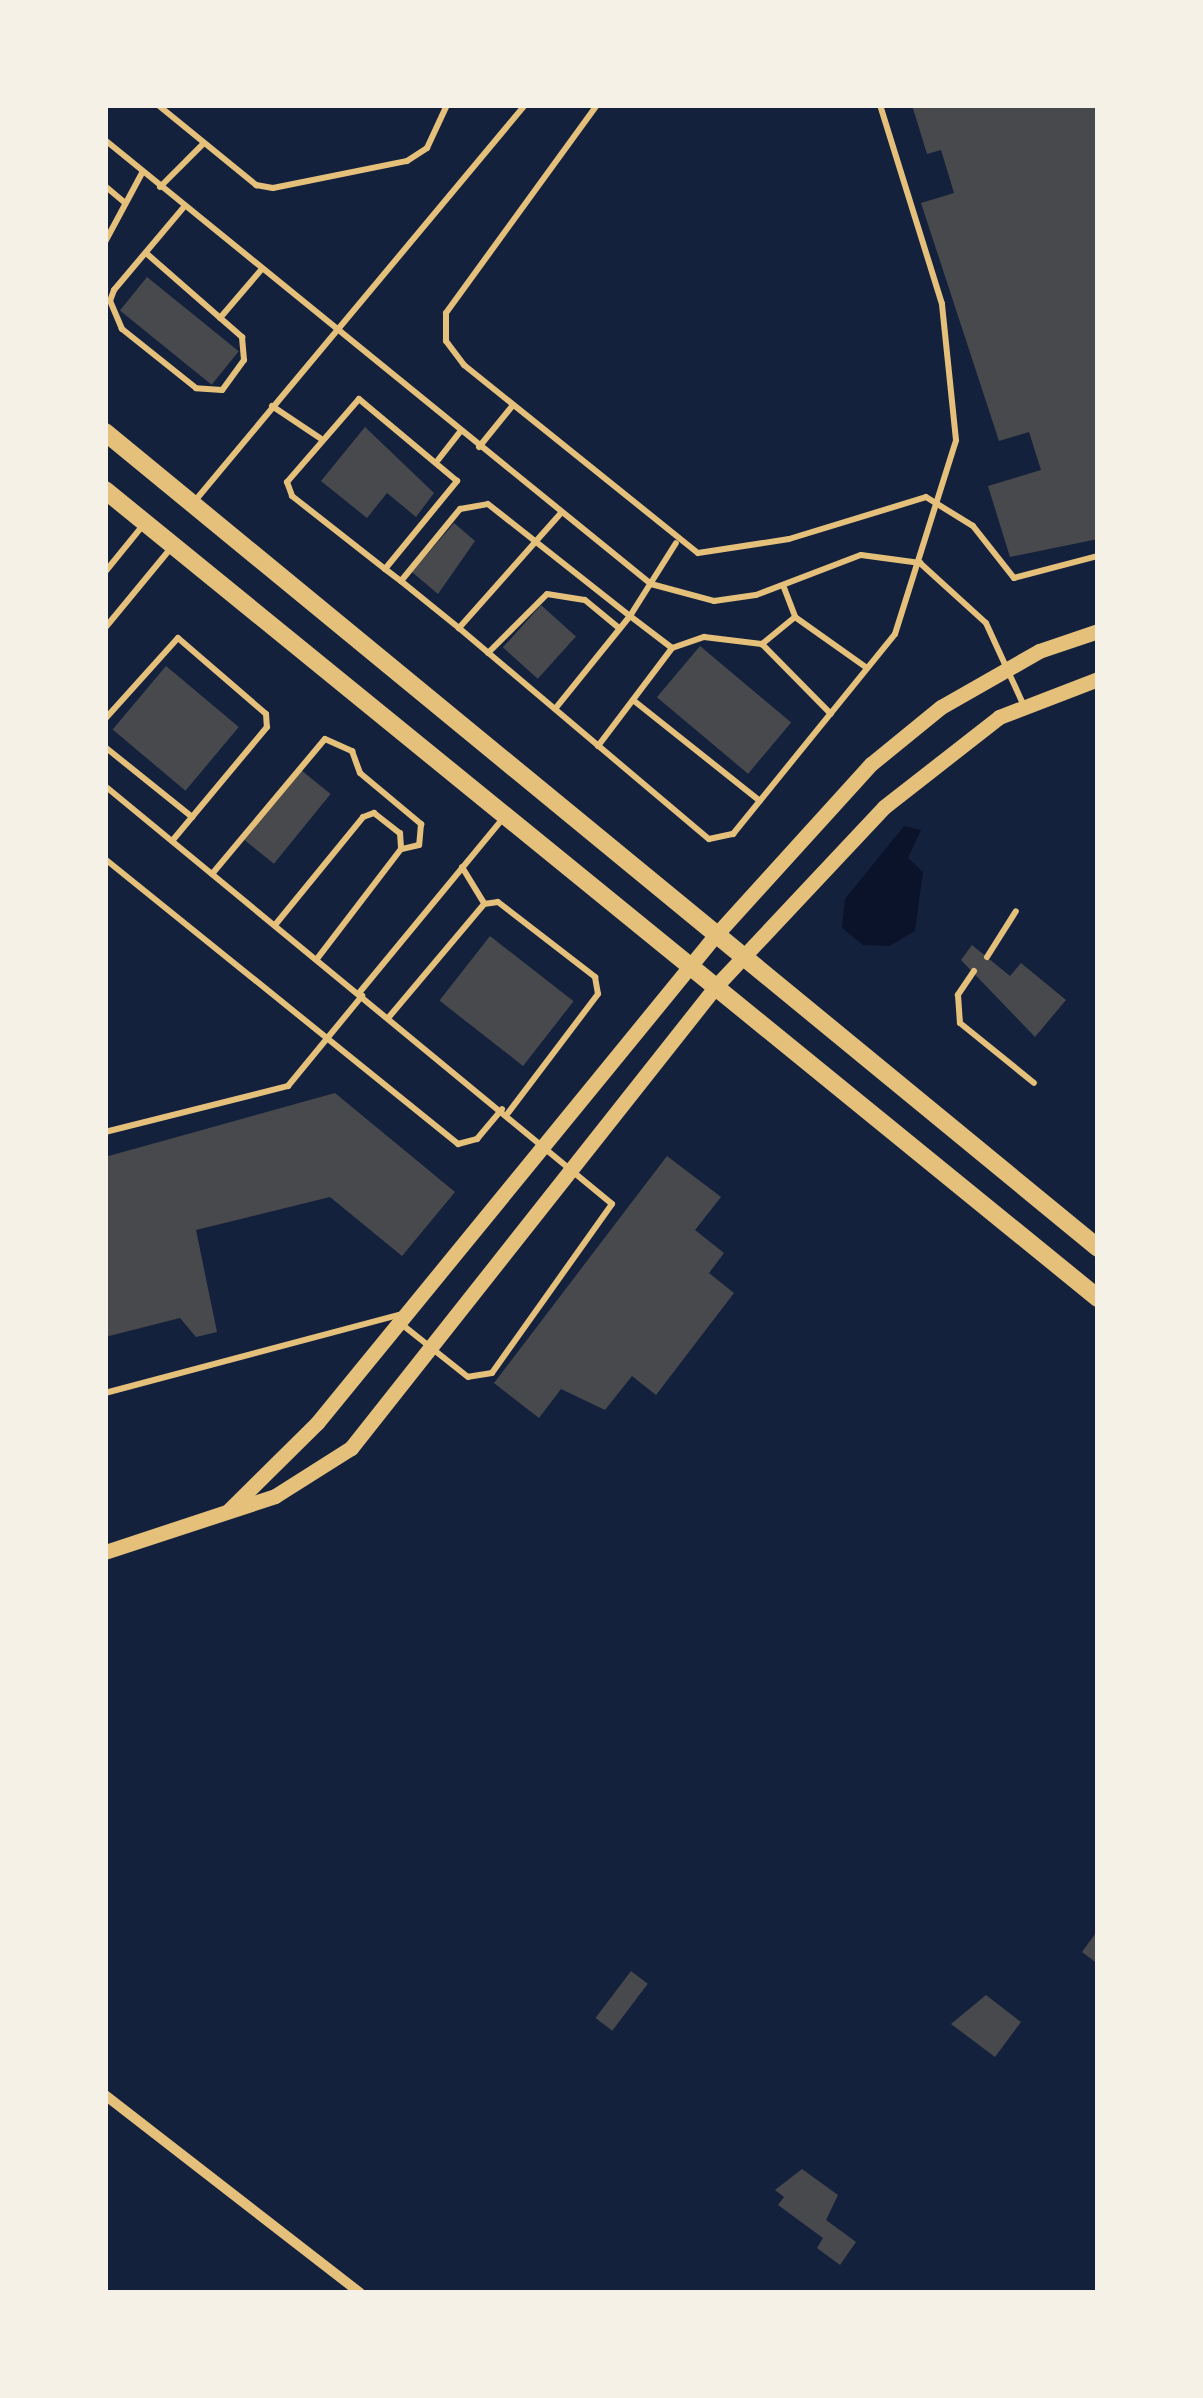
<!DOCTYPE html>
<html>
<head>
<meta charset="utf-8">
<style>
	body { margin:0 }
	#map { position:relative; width:1203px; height:2398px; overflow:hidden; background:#14213d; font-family:Roboto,sans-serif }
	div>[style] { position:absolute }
	.water>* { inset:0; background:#0b132b }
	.building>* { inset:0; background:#48494c; transform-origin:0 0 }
	.service>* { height:6px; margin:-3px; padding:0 3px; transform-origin:3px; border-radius:3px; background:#e5c07b }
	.minor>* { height:10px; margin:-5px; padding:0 5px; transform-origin:5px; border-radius:5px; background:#e5c07b }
	.tertiary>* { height:15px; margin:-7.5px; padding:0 7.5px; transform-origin:7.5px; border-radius:7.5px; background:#e5c07b }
	.secondary>* { height:18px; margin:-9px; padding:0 9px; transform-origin:9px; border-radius:9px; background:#e5c07b }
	span { translate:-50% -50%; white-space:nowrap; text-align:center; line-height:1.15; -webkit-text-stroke:8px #f6f1e7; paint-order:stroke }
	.frame { position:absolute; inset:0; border:108px solid #f6f1e7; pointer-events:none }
</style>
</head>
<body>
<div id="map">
	<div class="water">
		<i style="clip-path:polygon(904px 826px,921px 830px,908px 858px,923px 872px,915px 931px,889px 946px,863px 945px,842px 928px,845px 899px)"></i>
	</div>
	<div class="building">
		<i style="clip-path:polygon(912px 105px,1098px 105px,1098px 539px,1010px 557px,988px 486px,1041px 470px,1029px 432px,999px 441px,921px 203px,954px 193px,941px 150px,927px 154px)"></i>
		<i style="left:147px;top:277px;width:118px;height:43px;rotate:39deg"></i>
		<i style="clip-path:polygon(365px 427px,434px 493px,416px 517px,387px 493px,367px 518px,321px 481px)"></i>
		<i style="clip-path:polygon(454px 523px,475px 541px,438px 594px,412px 572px)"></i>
		<i style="left:541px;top:605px;width:47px;height:57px;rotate:42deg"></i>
		<i style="left:700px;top:646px;width:119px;height:67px;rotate:40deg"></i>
		<i style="left:166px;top:666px;width:95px;height:83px;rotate:40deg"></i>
		<i style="left:301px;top:770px;width:38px;height:90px;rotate:39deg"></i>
		<i style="left:490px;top:936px;width:106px;height:82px;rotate:38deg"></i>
		<i style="clip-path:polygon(972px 945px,1010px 976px,1021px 963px,1066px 1000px,1035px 1037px,961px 960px)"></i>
		<i style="clip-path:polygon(335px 1093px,455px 1192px,402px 1256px,330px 1197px,196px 1230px,217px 1332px,196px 1337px,180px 1318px,105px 1337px,105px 1157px)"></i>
		<i style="clip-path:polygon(667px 1156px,721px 1197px,695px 1230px,724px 1253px,709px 1273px,734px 1293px,656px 1395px,632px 1376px,605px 1410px,561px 1389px,539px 1418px,494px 1383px)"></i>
		<i style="clip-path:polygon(1098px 1930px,1098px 1964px,1082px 1952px)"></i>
		<i style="left:631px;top:1971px;width:21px;height:59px;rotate:37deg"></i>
		<i style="clip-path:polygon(986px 1995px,1021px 2022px,995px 2057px,951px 2024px)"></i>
		<i style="clip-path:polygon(802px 2169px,838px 2195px,826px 2220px,856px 2242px,840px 2265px,817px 2248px,823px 2238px,778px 2205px,784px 2197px,775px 2190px)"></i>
	</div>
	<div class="service">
		<i style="left:158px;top:105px;width:127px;rotate:39.2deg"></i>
		<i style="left:256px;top:185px;width:17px;rotate:10deg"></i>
		<i style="left:273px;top:188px;width:137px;rotate:-11.4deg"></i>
		<i style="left:407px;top:161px;width:24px;rotate:-33deg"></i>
		<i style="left:427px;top:148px;width:47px;rotate:-65.1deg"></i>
		<i style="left:597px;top:105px;width:257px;rotate:126deg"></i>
		<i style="left:446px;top:313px;width:28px;rotate:90deg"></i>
		<i style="left:446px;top:341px;width:30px;rotate:53deg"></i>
		<i style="left:464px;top:365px;width:300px;rotate:38.8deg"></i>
		<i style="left:698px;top:553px;width:92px;rotate:-8.7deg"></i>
		<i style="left:789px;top:539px;width:143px;rotate:-17deg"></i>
		<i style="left:926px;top:497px;width:55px;rotate:31.7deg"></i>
		<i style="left:973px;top:526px;width:66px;rotate:51.7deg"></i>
		<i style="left:1014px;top:578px;width:87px;rotate:-14.7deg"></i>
		<i style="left:105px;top:140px;width:704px;rotate:39.12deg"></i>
		<i style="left:651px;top:584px;width:65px;rotate:15.1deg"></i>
		<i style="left:714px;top:601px;width:42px;rotate:-8.1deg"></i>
		<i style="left:756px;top:595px;width:112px;rotate:-20.9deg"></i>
		<i style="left:861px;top:555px;width:60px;rotate:7.7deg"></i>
		<i style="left:920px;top:563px;width:89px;rotate:42.3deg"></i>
		<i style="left:986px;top:623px;width:89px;rotate:65.4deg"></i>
		<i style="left:105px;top:186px;width:26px;rotate:40deg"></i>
		<i style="left:160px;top:187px;width:62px;rotate:-45deg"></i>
		<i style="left:105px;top:242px;width:78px;rotate:-61.8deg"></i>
		<i style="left:146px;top:253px;width:128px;rotate:41.2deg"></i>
		<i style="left:242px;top:337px;width:23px;rotate:85deg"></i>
		<i style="left:244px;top:360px;width:37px;rotate:126deg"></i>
		<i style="left:222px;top:390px;width:26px;rotate:-176deg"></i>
		<i style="left:196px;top:388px;width:95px;rotate:-141.4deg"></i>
		<i style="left:122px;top:329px;width:30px;rotate:-113deg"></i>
		<i style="left:110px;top:301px;width:12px;rotate:-70deg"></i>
		<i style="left:114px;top:290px;width:109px;rotate:-49.9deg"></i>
		<i style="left:220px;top:318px;width:63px;rotate:-49.5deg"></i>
		<i style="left:272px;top:406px;width:58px;rotate:33.7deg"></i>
		<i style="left:479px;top:447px;width:54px;rotate:-51deg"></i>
		<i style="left:438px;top:460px;width:36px;rotate:-52deg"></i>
		<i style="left:194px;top:502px;width:517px;rotate:-50.18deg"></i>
		<i style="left:561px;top:513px;width:154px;rotate:131.6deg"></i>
		<i style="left:459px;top:628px;width:327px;rotate:40.2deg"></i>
		<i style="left:709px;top:839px;width:25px;rotate:-12deg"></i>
		<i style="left:733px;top:834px;width:257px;rotate:-51deg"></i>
		<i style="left:895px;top:634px;width:203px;rotate:-72.5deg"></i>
		<i style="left:956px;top:440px;width:137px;rotate:-95.9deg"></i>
		<i style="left:942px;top:304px;width:208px;rotate:-107.3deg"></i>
		<i style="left:385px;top:569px;width:114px;rotate:-50.7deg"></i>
		<i style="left:457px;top:481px;width:128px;rotate:-140.1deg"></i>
		<i style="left:359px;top:399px;width:110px;rotate:130.9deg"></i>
		<i style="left:287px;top:482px;width:15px;rotate:70deg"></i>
		<i style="left:292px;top:496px;width:118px;rotate:38.1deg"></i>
		<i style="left:385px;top:569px;width:20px;rotate:37deg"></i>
		<i style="left:105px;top:572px;width:62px;rotate:-50.9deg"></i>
		<i style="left:783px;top:585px;width:34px;rotate:69deg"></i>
		<i style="left:795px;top:617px;width:88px;rotate:35.3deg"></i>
		<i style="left:795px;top:617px;width:43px;rotate:140.7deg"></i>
		<i style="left:762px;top:644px;width:98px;rotate:45.4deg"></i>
		<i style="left:105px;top:628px;width:104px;rotate:-50.5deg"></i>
		<i style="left:459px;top:628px;width:75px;rotate:-141deg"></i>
		<i style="left:401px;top:581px;width:93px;rotate:-50.7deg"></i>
		<i style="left:460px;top:509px;width:28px;rotate:-10deg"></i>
		<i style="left:488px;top:504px;width:181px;rotate:38.3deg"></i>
		<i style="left:630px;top:616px;width:119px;rotate:128.9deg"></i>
		<i style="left:672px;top:648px;width:34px;rotate:-19deg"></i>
		<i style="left:704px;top:637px;width:58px;rotate:6.9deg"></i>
		<i style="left:488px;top:653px;width:83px;rotate:-45deg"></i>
		<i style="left:547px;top:594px;width:38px;rotate:9deg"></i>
		<i style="left:585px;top:600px;width:45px;rotate:39.6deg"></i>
		<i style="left:633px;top:700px;width:162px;rotate:38.5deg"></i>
		<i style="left:105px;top:719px;width:109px;rotate:-48deg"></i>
		<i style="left:178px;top:638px;width:116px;rotate:40.8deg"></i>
		<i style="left:266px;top:714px;width:13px;rotate:86deg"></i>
		<i style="left:267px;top:727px;width:148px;rotate:129.8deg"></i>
		<i style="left:598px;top:746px;width:123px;rotate:-52.9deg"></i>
		<i style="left:672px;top:648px;width:53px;rotate:-142.7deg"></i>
		<i style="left:630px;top:616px;width:86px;rotate:-57.8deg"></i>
		<i style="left:105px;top:747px;width:112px;rotate:38.8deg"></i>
		<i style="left:105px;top:786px;width:657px;rotate:39.5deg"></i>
		<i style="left:612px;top:1204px;width:207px;rotate:125.4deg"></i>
		<i style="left:492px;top:1373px;width:24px;rotate:171deg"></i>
		<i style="left:468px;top:1377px;width:87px;rotate:-141.5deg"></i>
		<i style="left:105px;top:859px;width:454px;rotate:38.9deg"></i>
		<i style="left:458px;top:1144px;width:20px;rotate:-15deg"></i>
		<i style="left:477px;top:1139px;width:39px;rotate:-50deg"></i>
		<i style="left:462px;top:867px;width:42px;rotate:58.6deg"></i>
		<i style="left:212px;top:874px;width:176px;rotate:-50.1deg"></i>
		<i style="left:325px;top:739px;width:30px;rotate:24deg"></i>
		<i style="left:352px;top:751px;width:23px;rotate:70deg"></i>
		<i style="left:360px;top:773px;width:80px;rotate:39.9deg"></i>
		<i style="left:421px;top:824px;width:21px;rotate:95deg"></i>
		<i style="left:419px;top:845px;width:18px;rotate:167deg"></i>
		<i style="left:275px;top:925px;width:139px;rotate:-50.8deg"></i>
		<i style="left:363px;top:817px;width:12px;rotate:-20deg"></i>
		<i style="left:374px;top:813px;width:33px;rotate:38deg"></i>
		<i style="left:400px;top:833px;width:16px;rotate:86deg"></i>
		<i style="left:401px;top:849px;width:138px;rotate:127.4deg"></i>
		<i style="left:987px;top:957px;width:54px;rotate:-57.8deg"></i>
		<i style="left:974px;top:971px;width:29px;rotate:124deg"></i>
		<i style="left:958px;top:995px;width:28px;rotate:86deg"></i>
		<i style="left:960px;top:1023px;width:95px;rotate:39deg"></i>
		<i style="left:359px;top:993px;width:229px;rotate:-50.5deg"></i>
		<i style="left:389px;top:1017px;width:148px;rotate:-49.9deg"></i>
		<i style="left:484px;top:904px;width:14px;rotate:-8deg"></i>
		<i style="left:498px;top:902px;width:123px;rotate:37.7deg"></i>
		<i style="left:595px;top:977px;width:17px;rotate:80deg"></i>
		<i style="left:598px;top:994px;width:149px;rotate:127.1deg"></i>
		<i style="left:105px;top:1132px;width:189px;rotate:-14.1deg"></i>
		<i style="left:288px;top:1086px;width:117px;rotate:-50.6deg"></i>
		<i style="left:105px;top:1393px;width:307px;rotate:-14.9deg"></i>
	</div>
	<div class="minor">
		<i style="left:105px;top:2095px;width:323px;rotate:37.8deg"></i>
	</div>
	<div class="tertiary">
		<i style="left:229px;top:1510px;width:124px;rotate:-44.7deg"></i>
		<i style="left:317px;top:1423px;width:628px;rotate:-50.76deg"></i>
		<i style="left:714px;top:937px;width:234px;rotate:-47.8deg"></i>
		<i style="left:871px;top:764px;width:90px;rotate:-39.2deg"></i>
		<i style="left:941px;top:707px;width:113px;rotate:-29.7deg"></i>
		<i style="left:1039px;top:651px;width:62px;rotate:-18.7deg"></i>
		<i style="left:105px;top:1552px;width:179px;rotate:-18.2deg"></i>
		<i style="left:275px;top:1496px;width:90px;rotate:-32.3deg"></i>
		<i style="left:351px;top:1448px;width:589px;rotate:-51.69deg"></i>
		<i style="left:716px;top:986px;width:245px;rotate:-46.8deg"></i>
		<i style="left:884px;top:807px;width:146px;rotate:-38deg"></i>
		<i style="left:999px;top:717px;width:106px;rotate:-21deg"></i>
	</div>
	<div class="secondary">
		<i style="left:105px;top:432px;width:1285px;rotate:39.41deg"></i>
		<i style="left:105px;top:490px;width:1280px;rotate:39.14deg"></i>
	</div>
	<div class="frame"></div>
</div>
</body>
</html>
